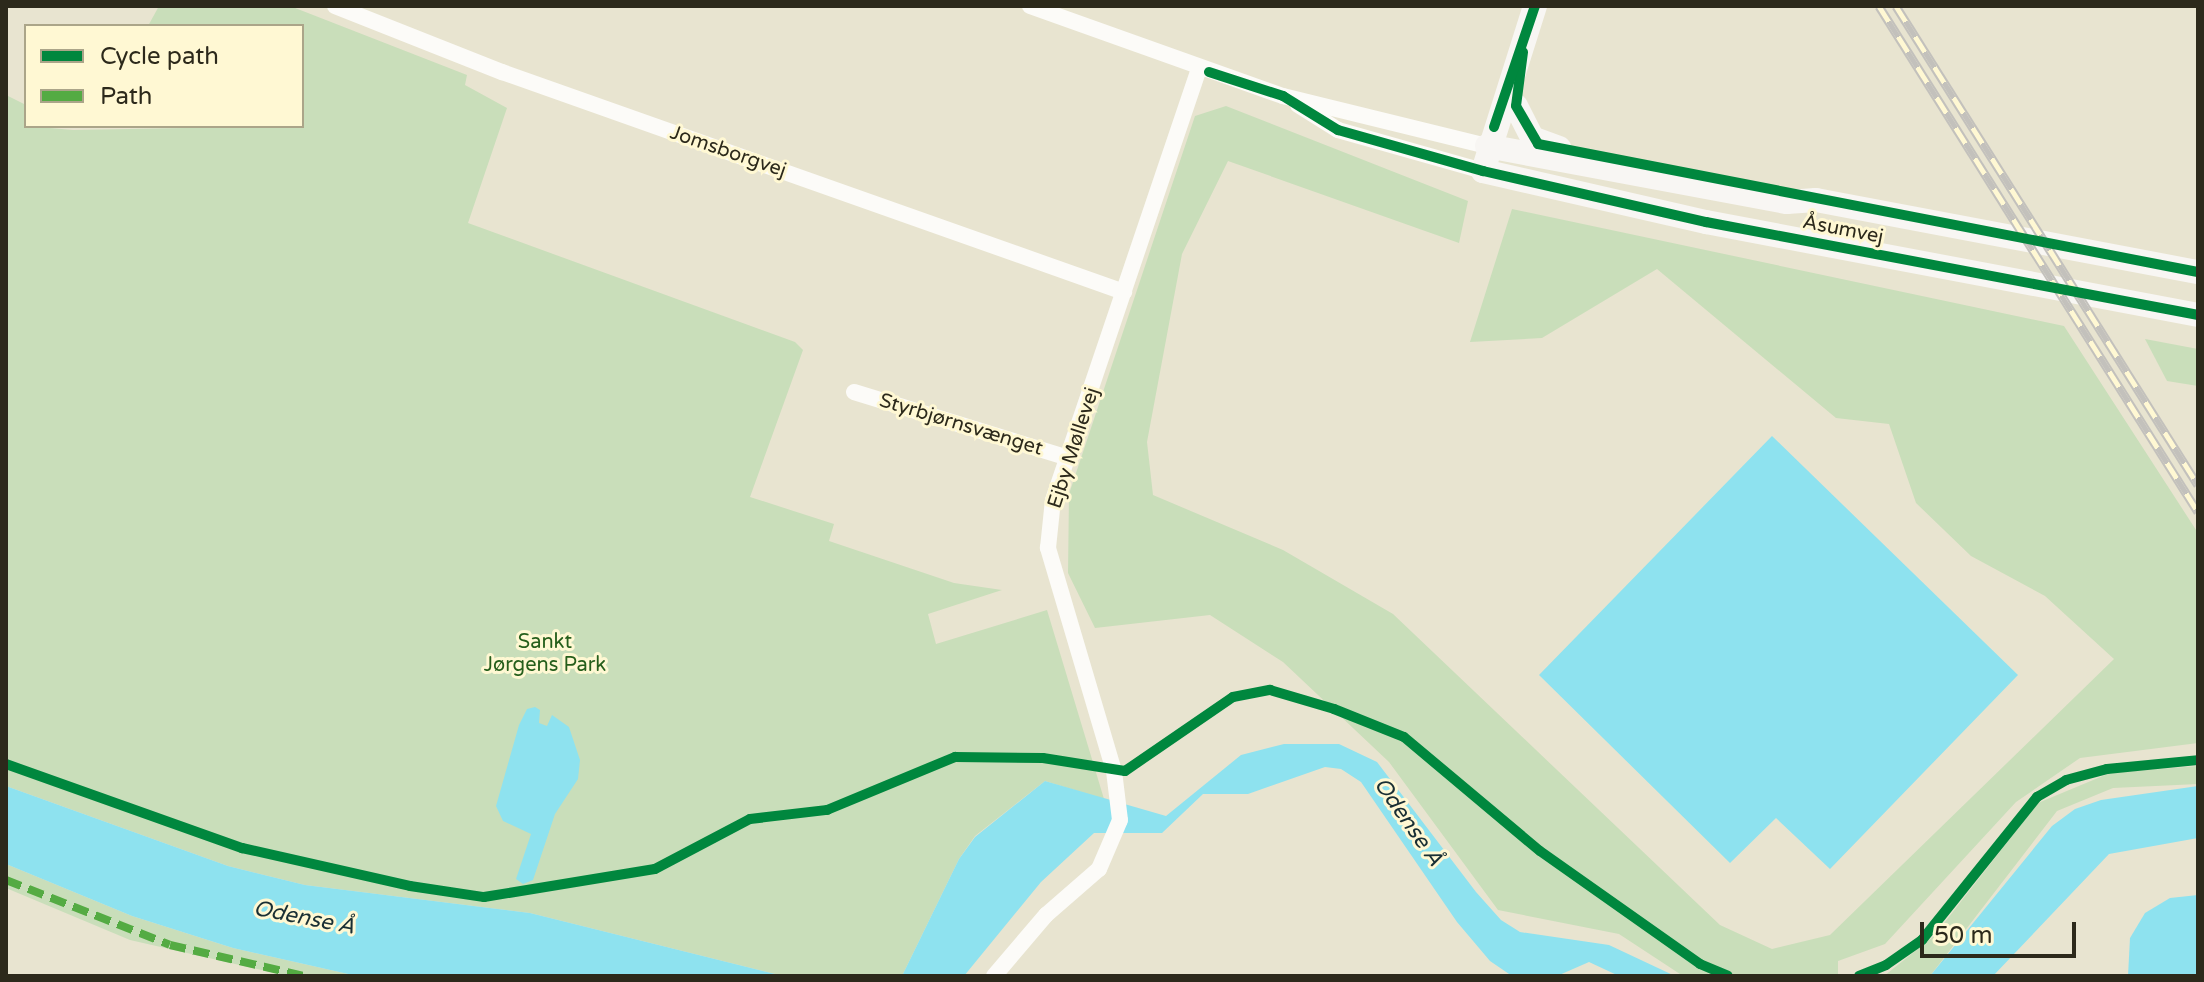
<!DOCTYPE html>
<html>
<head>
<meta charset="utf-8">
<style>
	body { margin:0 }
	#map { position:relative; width:2204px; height:982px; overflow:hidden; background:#e8e4d0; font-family:"Varela Round",sans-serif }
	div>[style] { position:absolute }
	.green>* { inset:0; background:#c9deba }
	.water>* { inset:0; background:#8ee2ef }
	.street>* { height:16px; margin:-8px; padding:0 8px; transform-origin:8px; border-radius:8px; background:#fcfbf8 }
	.secondary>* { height:24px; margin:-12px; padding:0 12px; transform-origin:12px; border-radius:12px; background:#f8f6f3 }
	.rail>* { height:9px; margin-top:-4.5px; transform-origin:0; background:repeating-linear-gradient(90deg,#fff8d3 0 18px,#c3c1bc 0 36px); box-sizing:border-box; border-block:2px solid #c3c1bc }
	.quiet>* { height:8px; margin-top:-4px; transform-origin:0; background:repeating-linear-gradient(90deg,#54ab43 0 16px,transparent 0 24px) }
	.cycleway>* { height:10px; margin:-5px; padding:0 5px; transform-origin:5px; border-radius:5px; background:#00873e }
	span { translate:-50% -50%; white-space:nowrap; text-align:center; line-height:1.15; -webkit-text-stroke:6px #fff8d3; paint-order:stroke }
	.street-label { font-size:20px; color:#2c291b }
	.park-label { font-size:20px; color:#255e1b }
	.water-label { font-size:22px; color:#192f34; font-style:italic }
	.frame { position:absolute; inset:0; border:8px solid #2c291b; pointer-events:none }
	.legend { position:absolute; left:24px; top:24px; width:280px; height:104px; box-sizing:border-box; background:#fff8d3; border:2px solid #aba589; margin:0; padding:10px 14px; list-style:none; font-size:24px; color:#2c291b }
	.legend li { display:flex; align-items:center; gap:16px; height:40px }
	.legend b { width:40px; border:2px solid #aba589 }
	.scale { position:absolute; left:1920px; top:922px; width:156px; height:36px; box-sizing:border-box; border:4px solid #2c291b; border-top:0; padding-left:10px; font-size:24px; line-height:28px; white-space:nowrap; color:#2c291b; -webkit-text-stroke:6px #fff8d3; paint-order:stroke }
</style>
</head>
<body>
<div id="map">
	<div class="green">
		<i style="clip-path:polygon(159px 6px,290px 6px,467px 75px,465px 85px,507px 108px,468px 223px,795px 342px,803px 350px,750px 497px,834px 524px,829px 541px,954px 583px,1002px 590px,928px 614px,936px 644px,1047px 610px,1104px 799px,1045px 781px,975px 836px,959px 859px,902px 976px,783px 976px,530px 913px,305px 885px,228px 866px,6px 786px,6px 95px,26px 105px,26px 126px,73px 130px,302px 126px,302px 26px,148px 26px)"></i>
		<i style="clip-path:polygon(1226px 106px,1468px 201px,1459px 243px,1228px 161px,1182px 254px,1147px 442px,1153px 495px,1283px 550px,1393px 614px,1720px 925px,1772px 949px,1830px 935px,2114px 659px,2045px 596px,1971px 556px,1916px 503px,1889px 424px,1836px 418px,1657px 269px,1542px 338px,1470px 342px,1512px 209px,2064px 326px,2198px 533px,2198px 743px,2080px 758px,2016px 802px,1885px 944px,1838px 961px,1838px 976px,1683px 976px,1619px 934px,1498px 910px,1389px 762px,1283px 662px,1210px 615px,1095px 628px,1068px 573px,1069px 494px,1195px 116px)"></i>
		<i style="clip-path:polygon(2145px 339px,2198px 349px,2198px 386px,2167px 381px)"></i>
		<i style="clip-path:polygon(2198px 766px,2198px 784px,2113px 788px,2057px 811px,1930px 976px,1884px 976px,1934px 936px,2038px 803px,2110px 773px)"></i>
		<i style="clip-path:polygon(6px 864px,132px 916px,233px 948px,357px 976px,288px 976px,130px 940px,6px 888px)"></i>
	</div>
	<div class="water">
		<i style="clip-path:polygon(1772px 436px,2018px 675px,1830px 869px,1776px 818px,1730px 863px,1539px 675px)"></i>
		<i style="clip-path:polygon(535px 707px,540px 710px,539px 723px,547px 726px,552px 715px,569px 727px,580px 760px,578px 779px,555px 814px,533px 880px,523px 884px,516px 879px,531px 834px,503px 821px,496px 806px,519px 725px,527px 709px)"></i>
		<i style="clip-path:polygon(1284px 744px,1339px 744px,1377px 762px,1476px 892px,1501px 920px,1520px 932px,1609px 945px,1675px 976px,1619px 976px,1589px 962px,1557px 976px,1512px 976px,1490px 961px,1457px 922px,1361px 782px,1341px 769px,1325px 767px,1248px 794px,1203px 794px,1162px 833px,1094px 833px,1041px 882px,964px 976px,902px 976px,959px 859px,975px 837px,1045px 781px,1166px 816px,1241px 755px)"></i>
		<i style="clip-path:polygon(6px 786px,228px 866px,305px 885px,530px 913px,783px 976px,357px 976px,233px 948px,132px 916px,6px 864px)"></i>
		<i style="clip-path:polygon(2198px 786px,2198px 838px,2109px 854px,1993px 976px,1930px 976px,2052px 826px,2075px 809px,2101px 800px)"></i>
		<i style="clip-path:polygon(2198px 895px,2198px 976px,2128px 976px,2130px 938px,2145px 913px,2170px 898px)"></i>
	</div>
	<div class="street">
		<i style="left:335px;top:6px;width:180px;rotate:21.6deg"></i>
		<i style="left:502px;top:72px;width:660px;rotate:19.48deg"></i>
		<i style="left:1030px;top:6px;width:269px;rotate:19.6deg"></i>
		<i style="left:1283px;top:96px;width:210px;rotate:13.8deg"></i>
		<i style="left:1298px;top:105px;width:47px;rotate:32deg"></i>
		<i style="left:1338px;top:130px;width:151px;rotate:15.8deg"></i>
		<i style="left:854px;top:392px;width:224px;rotate:17.1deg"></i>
		<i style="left:994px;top:976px;width:80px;rotate:-49.6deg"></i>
		<i style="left:1046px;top:915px;width:70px;rotate:-41deg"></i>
		<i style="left:1099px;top:869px;width:53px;rotate:-66.8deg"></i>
		<i style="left:1120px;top:820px;width:49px;rotate:-97deg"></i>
		<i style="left:1114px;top:771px;width:233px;rotate:-106.5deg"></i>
		<i style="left:1048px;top:548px;width:48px;rotate:-84.1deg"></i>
		<i style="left:1053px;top:500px;width:455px;rotate:-71.3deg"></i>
	</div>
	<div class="secondary">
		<i style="left:1535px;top:6px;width:173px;rotate:107.5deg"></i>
		<i style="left:1483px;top:171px;width:229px;rotate:12.9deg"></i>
		<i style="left:1706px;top:222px;width:501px;rotate:10.7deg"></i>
		<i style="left:1516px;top:106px;width:36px;rotate:63deg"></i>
		<i style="left:1532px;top:138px;width:29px;rotate:20deg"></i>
		<i style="left:1487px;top:146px;width:305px;rotate:10.6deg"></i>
		<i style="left:1787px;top:202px;width:29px;rotate:-4deg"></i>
		<i style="left:1816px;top:200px;width:389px;rotate:10.7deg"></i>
	</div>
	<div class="rail">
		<i style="left:1879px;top:6px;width:598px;rotate:57.77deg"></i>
		<i style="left:1896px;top:6px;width:566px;rotate:57.77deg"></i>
	</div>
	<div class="quiet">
		<i style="left:6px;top:880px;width:176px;rotate:21.6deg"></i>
		<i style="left:170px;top:945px;width:138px;rotate:13deg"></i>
	</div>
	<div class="cycleway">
		<i style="left:1523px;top:52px;width:54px;rotate:97.4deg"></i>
		<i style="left:1516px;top:106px;width:44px;rotate:59.9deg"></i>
		<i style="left:1538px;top:144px;width:672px;rotate:10.98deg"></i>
		<i style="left:1209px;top:72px;width:78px;rotate:18deg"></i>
		<i style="left:1283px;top:96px;width:65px;rotate:31.7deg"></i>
		<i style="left:1338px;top:130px;width:151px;rotate:15.8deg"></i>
		<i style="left:1483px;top:171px;width:229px;rotate:12.9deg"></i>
		<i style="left:1706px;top:222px;width:501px;rotate:10.7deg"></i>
		<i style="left:1494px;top:127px;width:128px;rotate:-71.3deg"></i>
		<i style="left:6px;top:764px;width:251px;rotate:19.6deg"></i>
		<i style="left:242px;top:848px;width:172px;rotate:12.7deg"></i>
		<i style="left:410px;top:886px;width:75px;rotate:8.5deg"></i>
		<i style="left:484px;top:897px;width:173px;rotate:-9.3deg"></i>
		<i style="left:655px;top:869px;width:107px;rotate:-27.8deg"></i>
		<i style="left:750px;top:819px;width:78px;rotate:-6.7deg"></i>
		<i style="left:827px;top:810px;width:139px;rotate:-22.5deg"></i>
		<i style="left:955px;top:757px;width:88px;rotate:0.7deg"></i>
		<i style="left:1043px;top:758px;width:83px;rotate:9deg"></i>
		<i style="left:1125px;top:771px;width:131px;rotate:-34.4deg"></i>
		<i style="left:1233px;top:697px;width:38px;rotate:-11deg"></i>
		<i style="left:1270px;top:690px;width:67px;rotate:16.5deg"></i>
		<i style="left:1334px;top:709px;width:75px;rotate:21.8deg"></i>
		<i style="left:1404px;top:737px;width:177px;rotate:40deg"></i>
		<i style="left:1540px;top:851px;width:196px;rotate:35.2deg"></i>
		<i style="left:1700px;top:964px;width:30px;rotate:23deg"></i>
		<i style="left:1859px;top:976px;width:29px;rotate:-22deg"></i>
		<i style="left:1886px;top:965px;width:44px;rotate:-34.8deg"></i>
		<i style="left:1922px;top:940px;width:184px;rotate:-51.2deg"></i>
		<i style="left:2037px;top:797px;width:34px;rotate:-30deg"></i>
		<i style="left:2066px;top:780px;width:42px;rotate:-15deg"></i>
		<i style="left:2107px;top:769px;width:91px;rotate:-5.6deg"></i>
	</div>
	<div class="street-label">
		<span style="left:728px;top:152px;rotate:19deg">Jomsborgvej</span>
		<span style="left:1843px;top:230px;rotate:11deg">Åsumvej</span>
		<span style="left:961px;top:425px;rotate:17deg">Styrbjørnsvænget</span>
		<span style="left:1074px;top:448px;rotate:-72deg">Ejby Møllevej</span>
	</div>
	<div class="park-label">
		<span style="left:545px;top:654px">Sankt<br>Jørgens Park</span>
	</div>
	<div class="water-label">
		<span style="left:1408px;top:822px;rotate:55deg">Odense Å</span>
		<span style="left:304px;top:918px;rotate:11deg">Odense Å</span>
	</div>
	<div class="frame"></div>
	<ul class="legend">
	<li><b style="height:10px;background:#00873e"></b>Cycle path</li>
	<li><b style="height:10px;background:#54ab43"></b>Path</li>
	</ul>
	<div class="scale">50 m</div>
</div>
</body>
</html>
